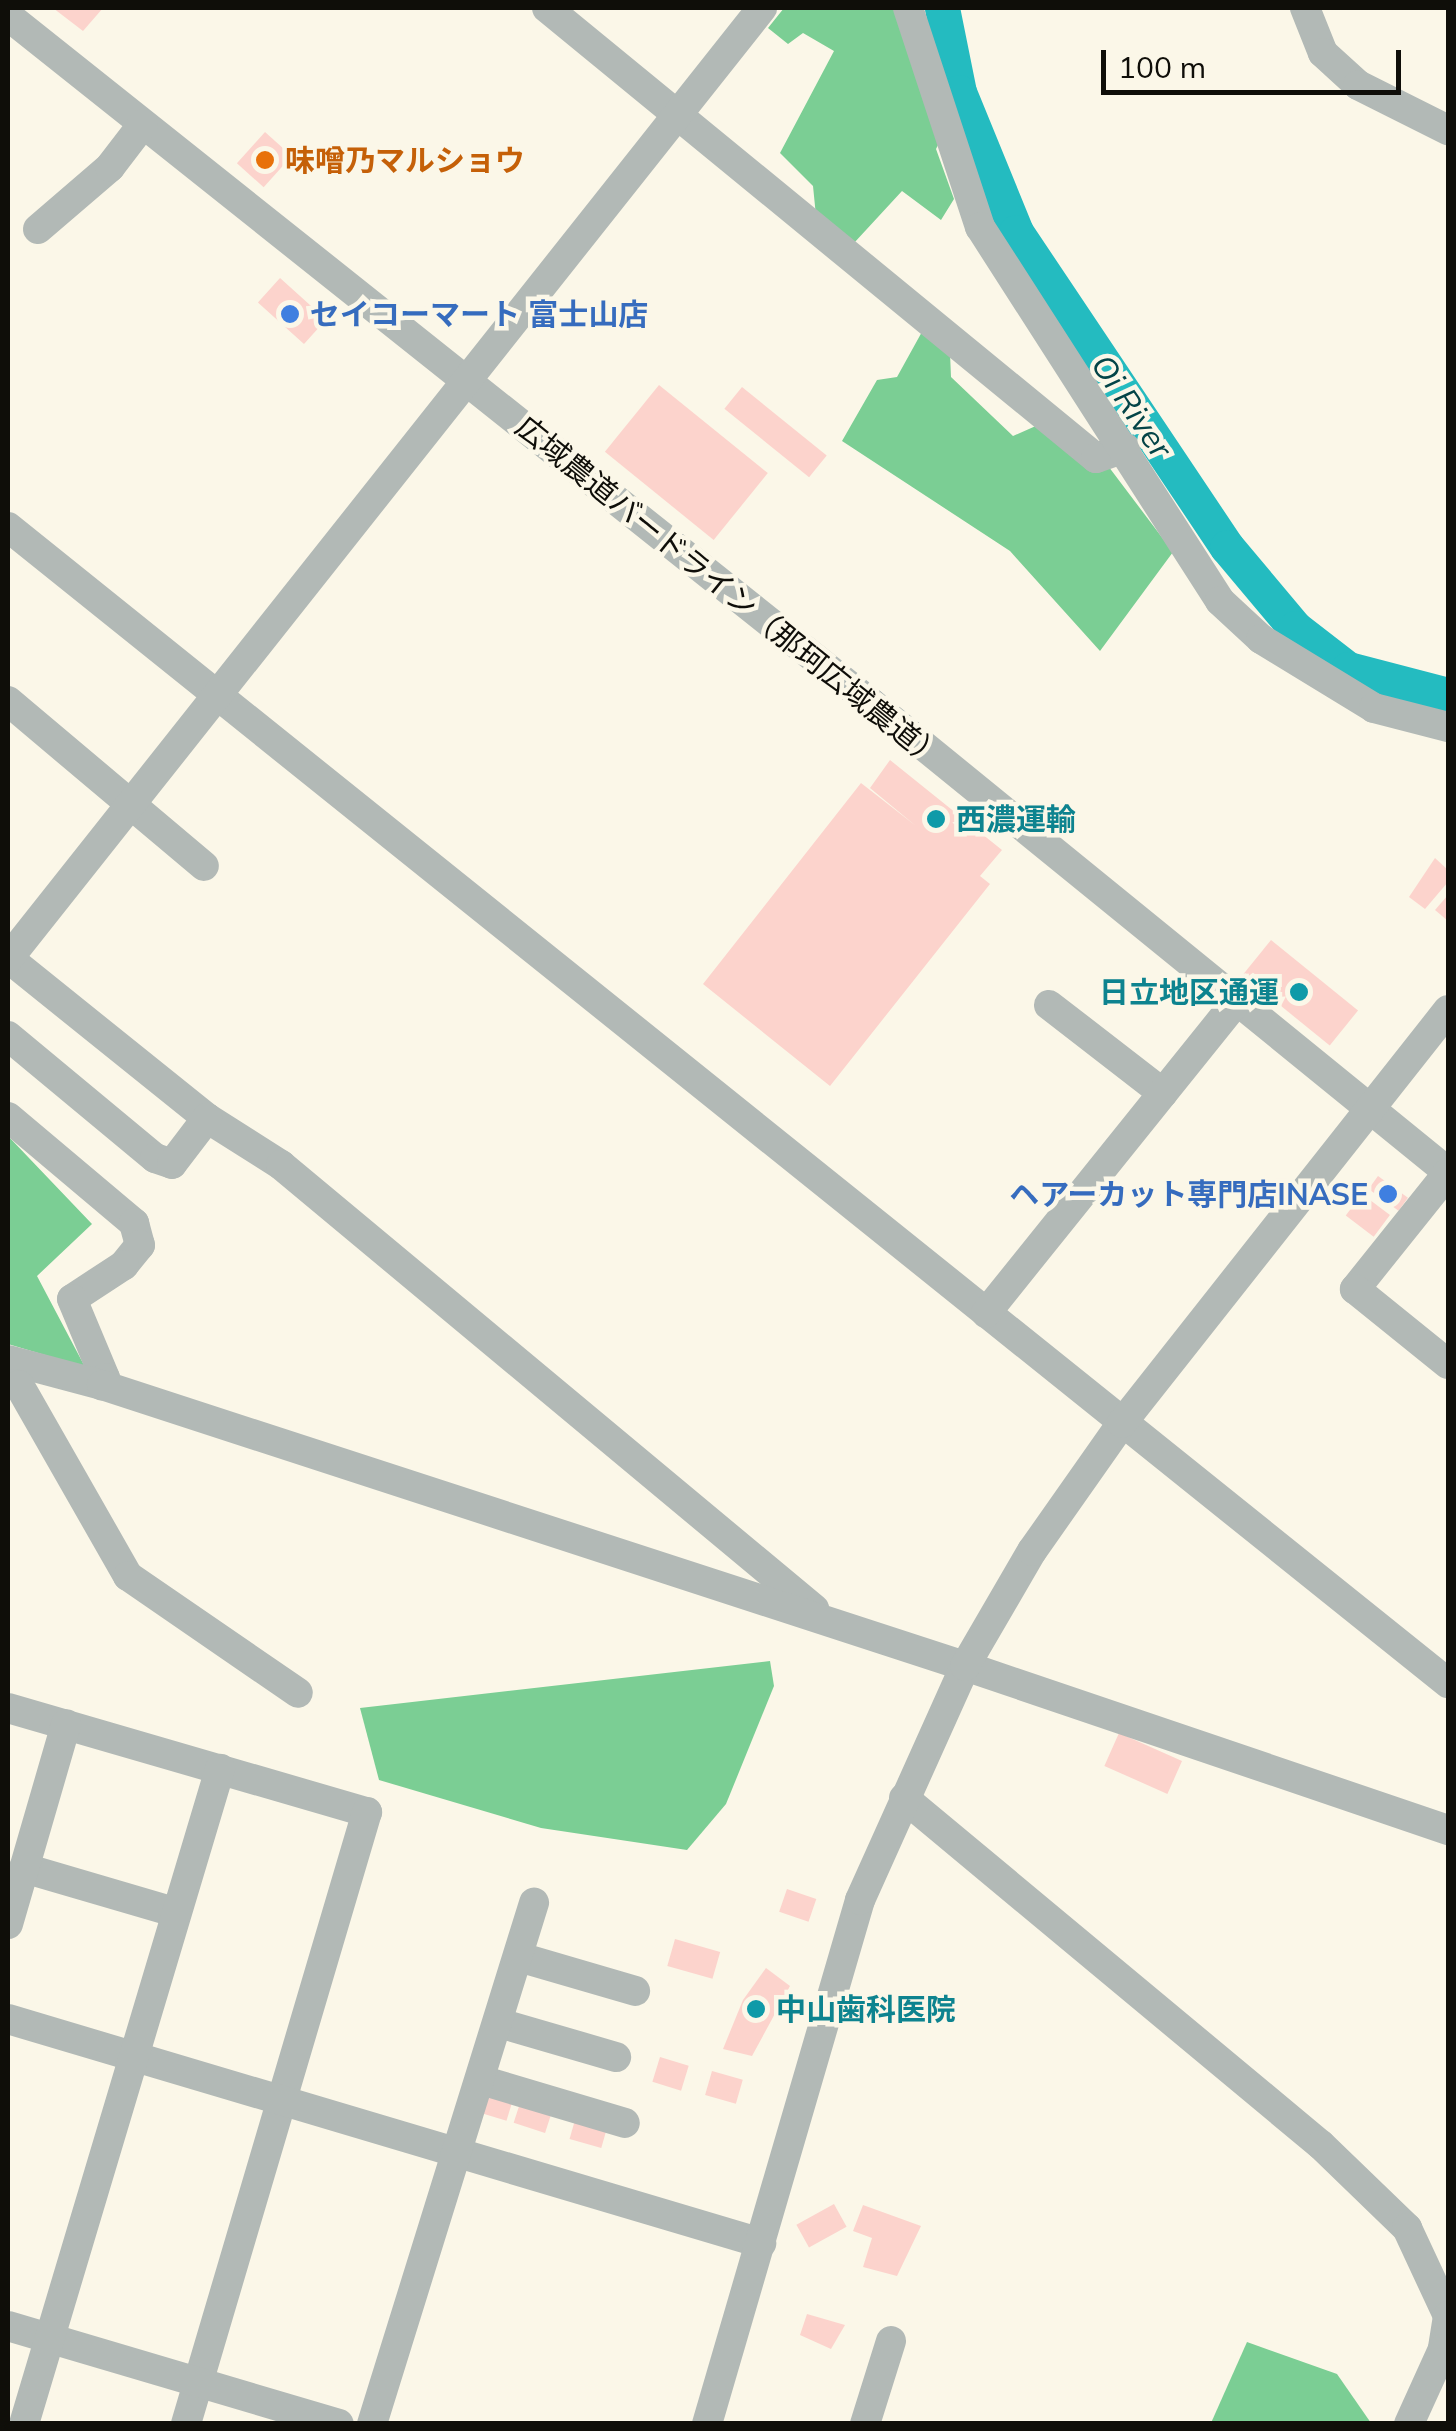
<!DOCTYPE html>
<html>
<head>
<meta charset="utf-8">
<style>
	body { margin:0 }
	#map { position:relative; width:1456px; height:2431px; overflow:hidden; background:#fbf7e8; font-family:Mulish,"Noto Sans JP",sans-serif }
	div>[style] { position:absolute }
	.forest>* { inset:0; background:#7bce94 }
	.river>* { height:35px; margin:-17.5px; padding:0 17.5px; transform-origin:17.5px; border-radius:17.5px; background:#24bbc0 }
	.building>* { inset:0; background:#fcd3cc; transform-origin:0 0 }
	.minor>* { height:30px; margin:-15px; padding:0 15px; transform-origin:15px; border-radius:15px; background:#b2b9b6 }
	.dots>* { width:28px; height:28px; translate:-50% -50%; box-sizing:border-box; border:5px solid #fbf7e8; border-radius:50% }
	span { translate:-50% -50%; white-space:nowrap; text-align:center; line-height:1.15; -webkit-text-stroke:9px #fbf7e8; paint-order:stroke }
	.food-label { font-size:30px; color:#c56008; font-weight:700 }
	.left { translate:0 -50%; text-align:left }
	.shop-label { font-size:30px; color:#366cbe; font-weight:700 }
	.right { translate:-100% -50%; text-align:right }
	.street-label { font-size:30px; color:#0f0e09 }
	.culture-label { font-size:30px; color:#0d838f; font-weight:700 }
	.water-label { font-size:32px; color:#034447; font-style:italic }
	.frame { position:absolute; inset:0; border:10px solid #0f0e09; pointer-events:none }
	.scale { position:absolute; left:1101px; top:50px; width:300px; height:45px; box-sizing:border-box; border:5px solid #0f0e09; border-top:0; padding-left:12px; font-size:30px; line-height:35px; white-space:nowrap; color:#0f0e09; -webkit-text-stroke:8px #fbf7e8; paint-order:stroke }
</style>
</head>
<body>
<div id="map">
	<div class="forest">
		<i style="clip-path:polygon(784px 8px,901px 8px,944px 133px,936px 149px,954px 199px,941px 220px,902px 191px,854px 243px,816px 216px,813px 186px,780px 153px,834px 51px,803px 33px,788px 44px,768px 28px)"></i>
		<i style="clip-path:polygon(923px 330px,950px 353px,951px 377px,1013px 436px,1038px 425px,1087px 438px,1173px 552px,1100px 651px,1010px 551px,842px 441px,877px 380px,897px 377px)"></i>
		<i style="clip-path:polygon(8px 1136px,92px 1224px,37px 1276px,85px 1367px,8px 1344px)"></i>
		<i style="clip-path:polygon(770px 1661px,774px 1686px,726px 1804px,687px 1850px,541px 1828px,379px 1780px,360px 1708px)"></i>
		<i style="clip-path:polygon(1247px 2342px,1337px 2374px,1371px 2423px,1211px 2423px)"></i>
	</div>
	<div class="river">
		<i style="left:942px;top:8px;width:86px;rotate:78.6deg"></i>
		<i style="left:959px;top:92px;width:151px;rotate:67.8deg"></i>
		<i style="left:1016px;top:232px;width:379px;rotate:56.2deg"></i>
		<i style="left:1227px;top:547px;width:106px;rotate:50deg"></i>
		<i style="left:1295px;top:628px;width:67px;rotate:37.7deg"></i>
		<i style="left:1348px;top:669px;width:103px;rotate:14.6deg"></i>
	</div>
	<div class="building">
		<i style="clip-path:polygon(53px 8px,103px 8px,83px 31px)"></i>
		<i style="left:265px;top:132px;width:36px;height:42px;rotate:42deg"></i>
		<i style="left:280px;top:278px;width:62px;height:33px;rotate:42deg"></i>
		<i style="left:659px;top:385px;width:140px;height:86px;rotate:39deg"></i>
		<i style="left:742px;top:387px;width:109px;height:28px;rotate:39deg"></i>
		<i style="clip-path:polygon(890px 760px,1002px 850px,980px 876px,990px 884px,830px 1086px,703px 984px,861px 783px,916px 826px,870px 788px)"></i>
		<i style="clip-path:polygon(1435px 858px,1448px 870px,1448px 882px,1425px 909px,1409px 897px)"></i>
		<i style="clip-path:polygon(1448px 895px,1448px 921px,1435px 910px)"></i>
		<i style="left:1271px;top:940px;width:112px;height:45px;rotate:39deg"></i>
		<i style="left:1378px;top:1176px;width:37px;height:16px;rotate:36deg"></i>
		<i style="left:1362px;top:1194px;width:35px;height:27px;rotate:37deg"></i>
		<i style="left:1119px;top:1733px;width:69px;height:36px;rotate:24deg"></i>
		<i style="left:787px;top:1889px;width:31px;height:24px;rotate:19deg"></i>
		<i style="left:675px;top:1939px;width:47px;height:28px;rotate:16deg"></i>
		<i style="clip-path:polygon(766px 1968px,790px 1986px,752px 2056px,723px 2049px,743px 2000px)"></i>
		<i style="left:660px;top:2057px;width:30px;height:26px;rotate:17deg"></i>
		<i style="left:712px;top:2071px;width:32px;height:25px;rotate:16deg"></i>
		<i style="left:485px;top:2085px;width:31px;height:28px;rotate:17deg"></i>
		<i style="left:522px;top:2097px;width:33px;height:27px;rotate:18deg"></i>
		<i style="left:577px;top:2113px;width:33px;height:27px;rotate:16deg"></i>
		<i style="left:834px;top:2204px;width:26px;height:43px;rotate:61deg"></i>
		<i style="clip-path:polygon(863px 2205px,921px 2226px,897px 2276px,863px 2267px,872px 2238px,853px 2231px)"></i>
		<i style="clip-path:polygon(807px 2314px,845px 2325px,831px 2349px,800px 2335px)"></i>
	</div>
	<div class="minor">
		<i style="left:547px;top:8px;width:710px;rotate:39.34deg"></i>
		<i style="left:1096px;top:458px;width:31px;rotate:-19deg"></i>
		<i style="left:908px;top:8px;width:231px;rotate:71.8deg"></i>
		<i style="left:980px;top:227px;width:444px;rotate:57.3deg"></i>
		<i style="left:1220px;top:601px;width:56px;rotate:42.8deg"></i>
		<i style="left:1261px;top:639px;width:132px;rotate:31.4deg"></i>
		<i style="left:1374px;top:708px;width:76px;rotate:14.4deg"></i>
		<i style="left:1305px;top:8px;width:48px;rotate:68.2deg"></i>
		<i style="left:1323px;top:53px;width:47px;rotate:42.4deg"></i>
		<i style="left:1358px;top:85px;width:101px;rotate:26.6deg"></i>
		<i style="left:8px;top:16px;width:1103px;rotate:38.52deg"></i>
		<i style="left:871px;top:703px;width:744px;rotate:39.11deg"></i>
		<i style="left:38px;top:229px;width:95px;rotate:-40.7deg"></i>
		<i style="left:110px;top:167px;width:54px;rotate:-52.5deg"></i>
		<i style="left:8px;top:527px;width:1847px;rotate:38.76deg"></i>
		<i style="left:8px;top:701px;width:256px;rotate:40.1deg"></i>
		<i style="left:8px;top:958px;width:255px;rotate:38.8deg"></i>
		<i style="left:207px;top:1118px;width:88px;rotate:32.4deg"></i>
		<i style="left:281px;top:1165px;width:694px;rotate:39.79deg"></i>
		<i style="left:8px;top:959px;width:1214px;rotate:-51.59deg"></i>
		<i style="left:1049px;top:1005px;width:144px;rotate:37.7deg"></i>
		<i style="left:8px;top:1036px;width:191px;rotate:39.7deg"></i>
		<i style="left:155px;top:1158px;width:18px;rotate:19deg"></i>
		<i style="left:172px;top:1164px;width:58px;rotate:-52.7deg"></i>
		<i style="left:8px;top:1117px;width:165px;rotate:40.1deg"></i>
		<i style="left:134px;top:1223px;width:23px;rotate:75deg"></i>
		<i style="left:140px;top:1245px;width:26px;rotate:129deg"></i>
		<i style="left:124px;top:1265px;width:62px;rotate:146.8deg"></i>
		<i style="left:72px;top:1299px;width:86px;rotate:67.3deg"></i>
		<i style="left:105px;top:1378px;width:8px;rotate:113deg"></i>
		<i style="left:1448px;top:1173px;width:149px;rotate:128.7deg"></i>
		<i style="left:1355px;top:1289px;width:119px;rotate:38.9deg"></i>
		<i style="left:986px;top:1313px;width:400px;rotate:-51.2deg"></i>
		<i style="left:8px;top:1360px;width:97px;rotate:14.9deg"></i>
		<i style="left:102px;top:1385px;width:908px;rotate:18.04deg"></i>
		<i style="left:965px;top:1666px;width:510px;rotate:18.75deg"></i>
		<i style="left:8px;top:1384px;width:11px;rotate:5deg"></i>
		<i style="left:19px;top:1385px;width:220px;rotate:60.3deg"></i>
		<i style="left:128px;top:1576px;width:206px;rotate:34.5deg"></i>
		<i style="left:8px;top:1708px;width:374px;rotate:16.2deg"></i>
		<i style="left:367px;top:1812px;width:638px;rotate:106.48deg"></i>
		<i style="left:904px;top:1798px;width:542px;rotate:39.77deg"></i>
		<i style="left:1321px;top:2145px;width:120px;rotate:44deg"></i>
		<i style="left:1407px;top:2228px;width:97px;rotate:65deg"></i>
		<i style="left:1448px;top:2316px;width:33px;rotate:99deg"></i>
		<i style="left:1443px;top:2349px;width:82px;rotate:114.4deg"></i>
		<i style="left:24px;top:1868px;width:156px;rotate:16.3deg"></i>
		<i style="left:8px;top:1924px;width:208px;rotate:-73.8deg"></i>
		<i style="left:519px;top:1957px;width:121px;rotate:16.3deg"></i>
		<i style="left:8px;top:2019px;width:786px;rotate:16.57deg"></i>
		<i style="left:499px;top:2023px;width:122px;rotate:16.2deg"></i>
		<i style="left:481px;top:2080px;width:150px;rotate:16.6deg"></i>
		<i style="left:8px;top:2326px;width:345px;rotate:16.5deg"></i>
		<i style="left:24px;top:2424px;width:684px;rotate:-73.34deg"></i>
		<i style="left:372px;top:2424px;width:546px;rotate:-72.73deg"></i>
		<i style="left:707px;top:2424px;width:546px;rotate:-73.72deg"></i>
		<i style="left:860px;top:1900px;width:256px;rotate:-65.8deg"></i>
		<i style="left:965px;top:1666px;width:133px;rotate:-59.8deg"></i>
		<i style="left:1032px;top:1551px;width:156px;rotate:-54.9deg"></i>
		<i style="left:1122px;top:1423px;width:526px;rotate:-51.71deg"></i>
		<i style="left:865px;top:2424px;width:87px;rotate:-72.6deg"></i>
	</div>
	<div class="dots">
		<i style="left:265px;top:160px;background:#e8710a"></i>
		<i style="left:290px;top:314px;background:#3f7fe0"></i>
		<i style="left:936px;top:819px;background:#0f9aa8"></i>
		<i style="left:1299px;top:992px;background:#0f9aa8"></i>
		<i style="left:1388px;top:1194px;background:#3f7fe0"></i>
		<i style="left:756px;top:2009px;background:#0f9aa8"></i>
	</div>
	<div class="food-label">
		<span class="left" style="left:285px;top:160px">味噌乃マルショウ</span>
	</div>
	<div class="shop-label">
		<span class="left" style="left:310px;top:314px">セイコーマート 富士山店</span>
		<span class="right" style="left:1368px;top:1194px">ヘアーカット専門店INASE</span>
	</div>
	<div class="street-label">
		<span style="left:730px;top:592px;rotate:39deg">広域農道バードライン（那珂広域農道）</span>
	</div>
	<div class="culture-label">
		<span class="left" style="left:956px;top:819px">西濃運輸</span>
		<span class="right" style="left:1279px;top:992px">日立地区通運</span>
		<span class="left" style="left:776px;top:2009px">中山歯科医院</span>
	</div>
	<div class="water-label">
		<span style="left:1132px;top:406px;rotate:56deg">Oi River</span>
	</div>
	<div class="frame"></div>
	<div class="scale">100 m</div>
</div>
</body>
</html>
